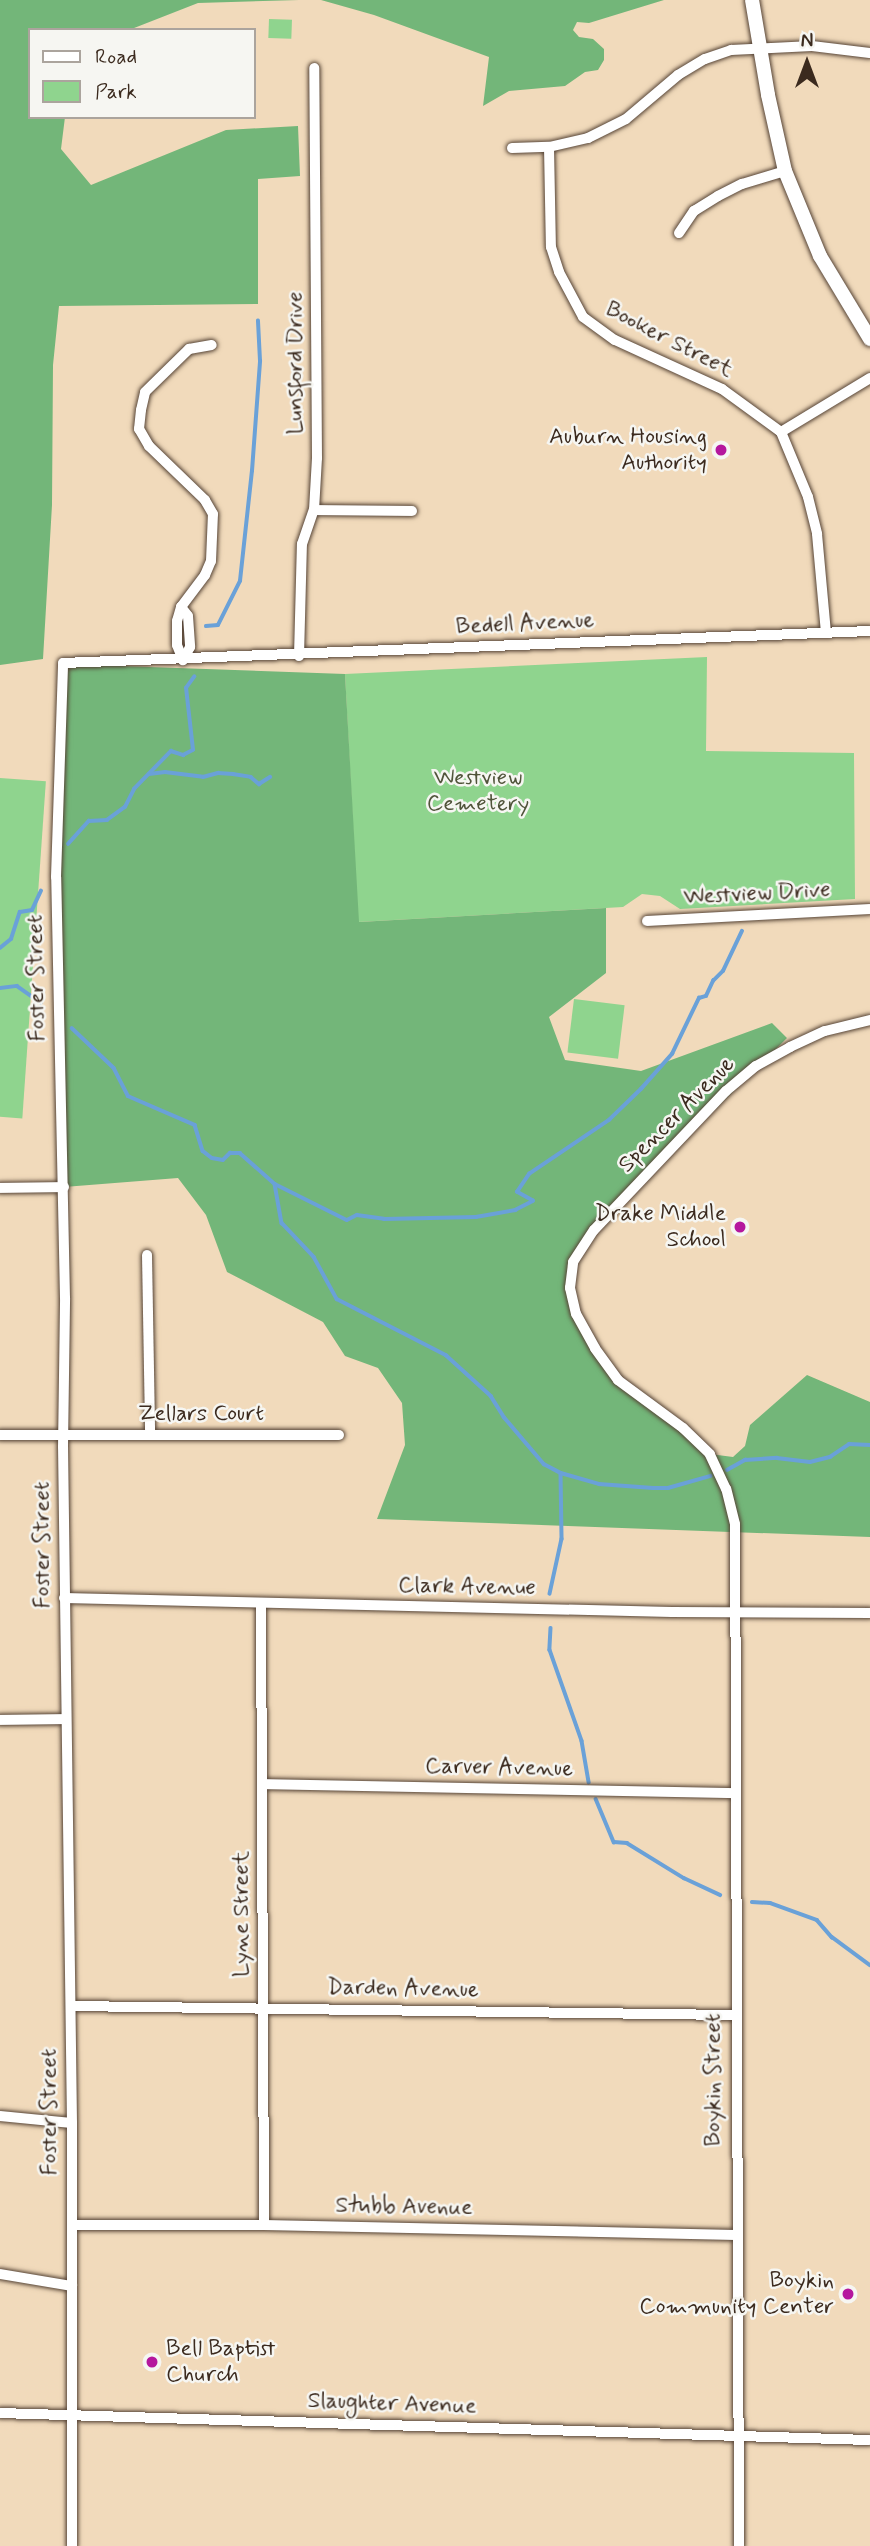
<!DOCTYPE html>
<html>
<head>
<meta charset="utf-8">
<style>
	body { margin:0 }
	#map { position:relative; width:870px; height:2546px; overflow:hidden; background:#f1dabb; font-family:Mynerve,sans-serif }
	div>[style] { position:absolute }
	.green>* { inset:0; background:#8fd48e; transform-origin:0 0 }
	.forest>* { inset:0; background:#73b679 }
	.stream>* { height:3.5px; margin:-1.75px; padding:0 1.75px; transform-origin:1.75px; border-radius:1.75px; background:#6aa1d8 }
	.roads { filter:drop-shadow(0 0 2px #564436) drop-shadow(0 0 2px #564436) }
	.minor>* { height:10px; margin:-5px; padding:0 5px; transform-origin:5px; border-radius:5px; background:#fff }
	.tertiary>* { height:14px; margin:-7px; padding:0 7px; transform-origin:7px; border-radius:7px; background:#fff }
	.dots>* { width:19px; height:19px; translate:-50% -50%; box-sizing:border-box; border:4px solid #f6f6f2; border-radius:50% }
	span { translate:-50% -50%; white-space:nowrap; text-align:center; line-height:1.15; -webkit-text-stroke:5px #f6f6f2; paint-order:stroke }
	.street-label { font-size:23px; color:#3b2a1e }
	.poi-label { font-size:23px; color:#3b2a1e }
	.right { translate:-100% -50%; text-align:right }
	.left { translate:0 -50%; text-align:left }
	.park-label { font-size:23px; color:#50543a }
	.legend { position:absolute; left:28px; top:28px; width:228px; height:91px; box-sizing:border-box; background:#f6f6f2; border:2px solid #aba49d; margin:0; padding:9px 12px; list-style:none; font-size:21px; color:#3b2a1e }
	.legend li { display:flex; align-items:center; gap:14px; height:35px }
	.legend b { width:35px; border:2px solid #aba49d }
	.north { position:absolute; left:772px; top:28px; width:70px; height:70px; -webkit-text-stroke:5px #f6f6f2; paint-order:stroke; rotate:0deg; font-size:19px; font-weight:700; line-height:28px; text-align:center; color:#3b2a1e }
	.north::after { content:''; display:block; margin:auto; width:24px; height:32px; background:#3b2a1e; clip-path:polygon(50% 0,100% 100%,50% 72%,0 100%) }
</style>
</head>
<body>
<div id="map">
	<div class="green">
		<i style="left:269px;top:19px;width:23px;height:19px;rotate:2deg"></i>
		<i style="clip-path:polygon(707px 657px,706px 751px,854px 753px,855px 899px,680px 909px,660px 896px,642px 894px,623px 907px,358px 922px,345px 674px)"></i>
		<i style="left:0;top:778px;width:46px;height:338px;rotate:4deg"></i>
		<i style="left:574px;top:999px;width:51px;height:54px;rotate:7deg"></i>
	</div>
	<div class="forest">
		<i style="clip-path:polygon(0 0,299px 0,198px 3px,129px 30px,30px 30px,30px 117px,65px 117px,61px 149px,91px 185px,226px 130px,298px 126px,300px 176px,258px 179px,258px 304px,59px 306px,53px 365px,52px 505px,43px 659px,0 665px)"></i>
		<i style="clip-path:polygon(321px 0,664px 0,589px 23px,577px 22px,573px 30px,579px 37px,593px 39px,604px 49px,604px 60px,598px 70px,585px 72px,565px 86px,509px 91px,483px 106px,489px 57px,374px 15px)"></i>
		<i style="clip-path:polygon(63px 664px,345px 674px,359px 922px,606px 908px,606px 973px,549px 1017px,565px 1060px,641px 1071px,772px 1023px,787px 1038px,594px 1230px,573px 1262px,571px 1301px,618px 1380px,710px 1454px,733px 1457px,745px 1446px,750px 1425px,807px 1375px,870px 1402px,870px 1537px,377px 1519px,405px 1445px,402px 1403px,378px 1368px,345px 1356px,323px 1322px,227px 1272px,206px 1215px,178px 1178px,64px 1187px,56px 877px)"></i>
	</div>
	<div class="stream">
		<i style="left:206px;top:626px;width:12px;rotate:-5deg"></i>
		<i style="left:218px;top:625px;width:49px;rotate:-63.4deg"></i>
		<i style="left:240px;top:581px;width:111px;rotate:-83.8deg"></i>
		<i style="left:252px;top:471px;width:110px;rotate:-85.8deg"></i>
		<i style="left:260px;top:361px;width:40px;rotate:-92.9deg"></i>
		<i style="left:149px;top:774px;width:16px;rotate:-7deg"></i>
		<i style="left:165px;top:772px;width:38px;rotate:7deg"></i>
		<i style="left:203px;top:777px;width:16px;rotate:-15deg"></i>
		<i style="left:218px;top:773px;width:15px;rotate:4deg"></i>
		<i style="left:233px;top:774px;width:18px;rotate:9deg"></i>
		<i style="left:251px;top:777px;width:11px;rotate:41deg"></i>
		<i style="left:259px;top:784px;width:13px;rotate:-32deg"></i>
		<i style="left:68px;top:844px;width:31px;rotate:-48deg"></i>
		<i style="left:89px;top:821px;width:18px;rotate:-3deg"></i>
		<i style="left:107px;top:820px;width:22px;rotate:-36deg"></i>
		<i style="left:125px;top:807px;width:20px;rotate:-63deg"></i>
		<i style="left:134px;top:789px;width:53px;rotate:-45.8deg"></i>
		<i style="left:171px;top:751px;width:13px;rotate:18deg"></i>
		<i style="left:183px;top:755px;width:11px;rotate:-27deg"></i>
		<i style="left:193px;top:750px;width:62px;rotate:-96.4deg"></i>
		<i style="left:186px;top:688px;width:14px;rotate:-54deg"></i>
		<i style="left:0;top:948px;width:14px;rotate:-39deg"></i>
		<i style="left:11px;top:939px;width:28px;rotate:-72deg"></i>
		<i style="left:20px;top:912px;width:12px;rotate:-9deg"></i>
		<i style="left:32px;top:910px;width:21px;rotate:-65deg"></i>
		<i style="left:0;top:988px;width:17px;rotate:-7deg"></i>
		<i style="left:17px;top:986px;width:29px;rotate:35deg"></i>
		<i style="left:72px;top:1028px;width:58px;rotate:43.6deg"></i>
		<i style="left:114px;top:1068px;width:31px;rotate:63deg"></i>
		<i style="left:128px;top:1096px;width:73px;rotate:23.4deg"></i>
		<i style="left:195px;top:1125px;width:27px;rotate:73deg"></i>
		<i style="left:203px;top:1151px;width:11px;rotate:38deg"></i>
		<i style="left:212px;top:1158px;width:11px;rotate:10deg"></i>
		<i style="left:223px;top:1160px;width:10px;rotate:-45deg"></i>
		<i style="left:230px;top:1153px;width:10px"></i>
		<i style="left:240px;top:1153px;width:47px;rotate:41.5deg"></i>
		<i style="left:275px;top:1184px;width:80px;rotate:26.6deg"></i>
		<i style="left:347px;top:1220px;width:11px;rotate:-27deg"></i>
		<i style="left:357px;top:1215px;width:27px;rotate:8deg"></i>
		<i style="left:384px;top:1219px;width:92px;rotate:-1.2deg"></i>
		<i style="left:476px;top:1217px;width:40px;rotate:-10deg"></i>
		<i style="left:515px;top:1210px;width:20px;rotate:-27deg"></i>
		<i style="left:533px;top:1201px;width:18px;rotate:-151deg"></i>
		<i style="left:517px;top:1192px;width:22px;rotate:-56deg"></i>
		<i style="left:529px;top:1174px;width:97px;rotate:-34deg"></i>
		<i style="left:609px;top:1120px;width:45px;rotate:-44.1deg"></i>
		<i style="left:641px;top:1089px;width:47px;rotate:-48.5deg"></i>
		<i style="left:672px;top:1054px;width:62px;rotate:-64.3deg"></i>
		<i style="left:699px;top:998px;width:7px;rotate:-16deg"></i>
		<i style="left:706px;top:996px;width:17px;rotate:-65deg"></i>
		<i style="left:713px;top:981px;width:14px;rotate:-45deg"></i>
		<i style="left:723px;top:971px;width:44px;rotate:-64.6deg"></i>
		<i style="left:275px;top:1184px;width:40px;rotate:80deg"></i>
		<i style="left:282px;top:1223px;width:47px;rotate:46.7deg"></i>
		<i style="left:314px;top:1257px;width:48px;rotate:61.3deg"></i>
		<i style="left:337px;top:1299px;width:123px;rotate:27.2deg"></i>
		<i style="left:446px;top:1355px;width:61px;rotate:42.3deg"></i>
		<i style="left:491px;top:1396px;width:25px;rotate:58deg"></i>
		<i style="left:504px;top:1417px;width:62px;rotate:49.6deg"></i>
		<i style="left:544px;top:1464px;width:19px;rotate:28deg"></i>
		<i style="left:561px;top:1473px;width:66px;rotate:89.1deg"></i>
		<i style="left:562px;top:1539px;width:56px;rotate:102.3deg"></i>
		<i style="left:727px;top:1470px;width:21px;rotate:-29deg"></i>
		<i style="left:745px;top:1460px;width:32px;rotate:-4deg"></i>
		<i style="left:777px;top:1458px;width:33px;rotate:7deg"></i>
		<i style="left:810px;top:1462px;width:21px;rotate:-14deg"></i>
		<i style="left:830px;top:1457px;width:23px;rotate:-34deg"></i>
		<i style="left:849px;top:1444px;width:21px;rotate:3deg"></i>
		<i style="left:561px;top:1473px;width:40px;rotate:16deg"></i>
		<i style="left:599px;top:1484px;width:54px;rotate:4.2deg"></i>
		<i style="left:653px;top:1488px;width:15px"></i>
		<i style="left:668px;top:1488px;width:44px;rotate:-15.9deg"></i>
		<i style="left:551px;top:1628px;width:22px;rotate:93deg"></i>
		<i style="left:550px;top:1650px;width:96px;rotate:70.6deg"></i>
		<i style="left:582px;top:1741px;width:42px;rotate:80.3deg"></i>
		<i style="left:596px;top:1799px;width:47px;rotate:67.3deg"></i>
		<i style="left:614px;top:1842px;width:13px;rotate:4deg"></i>
		<i style="left:627px;top:1843px;width:67px;rotate:31.6deg"></i>
		<i style="left:684px;top:1878px;width:40px;rotate:25deg"></i>
		<i style="left:752px;top:1902px;width:18px;rotate:3deg"></i>
		<i style="left:770px;top:1903px;width:50px;rotate:19.9deg"></i>
		<i style="left:817px;top:1920px;width:23px;rotate:49deg"></i>
		<i style="left:832px;top:1937px;width:47px;rotate:36.4deg"></i>
	</div>
	<div class="roads">
		<div class="minor">
			<i style="left:549px;top:147px;width:100px;rotate:88.9deg"></i>
			<i style="left:551px;top:247px;width:26px;rotate:72deg"></i>
			<i style="left:559px;top:272px;width:51px;rotate:61.9deg"></i>
			<i style="left:583px;top:317px;width:39px;rotate:36deg"></i>
			<i style="left:615px;top:340px;width:118px;rotate:24.6deg"></i>
			<i style="left:722px;top:389px;width:73px;rotate:36.1deg"></i>
			<i style="left:781px;top:432px;width:70px;rotate:67.4deg"></i>
			<i style="left:808px;top:497px;width:38px;rotate:76deg"></i>
			<i style="left:817px;top:534px;width:98px;rotate:84.8deg"></i>
			<i style="left:512px;top:148px;width:37px;rotate:-2deg"></i>
			<i style="left:549px;top:147px;width:40px;rotate:-13deg"></i>
			<i style="left:588px;top:138px;width:42px;rotate:-26.6deg"></i>
			<i style="left:626px;top:119px;width:68px;rotate:-40.2deg"></i>
			<i style="left:678px;top:75px;width:31px;rotate:-31deg"></i>
			<i style="left:705px;top:59px;width:28px;rotate:-19deg"></i>
			<i style="left:731px;top:50px;width:81px;rotate:-2.8deg"></i>
			<i style="left:812px;top:46px;width:58px;rotate:6.9deg"></i>
			<i style="left:679px;top:233px;width:27px;rotate:-56deg"></i>
			<i style="left:694px;top:211px;width:28px;rotate:-32deg"></i>
			<i style="left:718px;top:196px;width:27px;rotate:-27deg"></i>
			<i style="left:742px;top:184px;width:45px;rotate:-16.8deg"></i>
			<i style="left:781px;top:432px;width:104px;rotate:-31.2deg"></i>
			<i style="left:314px;top:510px;width:98px;rotate:0.6deg"></i>
			<i style="left:181px;top:607px;width:11px;rotate:52deg"></i>
			<i style="left:188px;top:616px;width:31px;rotate:86deg"></i>
			<i style="left:190px;top:647px;width:15px;rotate:118deg"></i>
			<i style="left:299px;top:656px;width:112px;rotate:-88.5deg"></i>
			<i style="left:302px;top:544px;width:36px;rotate:-71deg"></i>
			<i style="left:314px;top:510px;width:52px;rotate:-86.7deg"></i>
			<i style="left:317px;top:458px;width:390px;rotate:-90.4deg"></i>
			<i style="left:183px;top:660px;width:16px;rotate:-112deg"></i>
			<i style="left:177px;top:645px;width:24px;rotate:-90deg"></i>
			<i style="left:177px;top:621px;width:15px;rotate:-74deg"></i>
			<i style="left:181px;top:607px;width:40px;rotate:-53deg"></i>
			<i style="left:205px;top:575px;width:15px;rotate:-67deg"></i>
			<i style="left:211px;top:561px;width:47px;rotate:-87.6deg"></i>
			<i style="left:213px;top:514px;width:16px;rotate:-120deg"></i>
			<i style="left:205px;top:500px;width:78px;rotate:-136deg"></i>
			<i style="left:149px;top:446px;width:20px;rotate:-120deg"></i>
			<i style="left:139px;top:429px;width:19px;rotate:-84deg"></i>
			<i style="left:141px;top:410px;width:18px;rotate:-77deg"></i>
			<i style="left:145px;top:392px;width:62px;rotate:-44.3deg"></i>
			<i style="left:189px;top:349px;width:23px;rotate:-10deg"></i>
			<i style="left:647px;top:921px;width:223px;rotate:-3.1deg"></i>
			<i style="left:0;top:1188px;width:64px;rotate:-0.9deg"></i>
			<i style="left:147px;top:1255px;width:180px;rotate:89deg"></i>
			<i style="left:0;top:1435px;width:339px"></i>
			<i style="left:64px;top:1598px;width:608px;rotate:1.32deg"></i>
			<i style="left:672px;top:1612px;width:198px;rotate:0.3deg"></i>
			<i style="left:261px;top:1604px;width:621px;rotate:89.72deg"></i>
			<i style="left:0;top:1720px;width:65px;rotate:-0.9deg"></i>
			<i style="left:263px;top:1784px;width:472px;rotate:1.1deg"></i>
			<i style="left:71px;top:2006px;width:664px;rotate:0.78deg"></i>
			<i style="left:0;top:2116px;width:72px;rotate:5.6deg"></i>
			<i style="left:72px;top:2225px;width:192px"></i>
			<i style="left:264px;top:2225px;width:472px;rotate:1.2deg"></i>
			<i style="left:0;top:2274px;width:73px;rotate:9.5deg"></i>
			<i style="left:0;top:2413px;width:870px;rotate:1.78deg"></i>
			<i style="left:72px;top:2546px;width:423px;rotate:-90deg"></i>
			<i style="left:72px;top:2123px;width:676px;rotate:-90.76deg"></i>
			<i style="left:63px;top:1447px;width:149px;rotate:-89.2deg"></i>
			<i style="left:65px;top:1298px;width:421px;rotate:-91.2deg"></i>
			<i style="left:56px;top:877px;width:214px;rotate:-88.1deg"></i>
			<i style="left:63px;top:663px;width:808px;rotate:-2.27deg"></i>
			<i style="left:739px;top:2546px;width:1022px;rotate:-90.22deg"></i>
			<i style="left:735px;top:1524px;width:36px;rotate:-104deg"></i>
			<i style="left:726px;top:1489px;width:38px;rotate:-115deg"></i>
			<i style="left:710px;top:1454px;width:37px;rotate:-136deg"></i>
			<i style="left:683px;top:1428px;width:81px;rotate:-143.6deg"></i>
			<i style="left:618px;top:1380px;width:39px;rotate:-126deg"></i>
			<i style="left:595px;top:1348px;width:39px;rotate:-119deg"></i>
			<i style="left:576px;top:1314px;width:27px;rotate:-103deg"></i>
			<i style="left:570px;top:1288px;width:26px;rotate:-83deg"></i>
			<i style="left:573px;top:1262px;width:38px;rotate:-57deg"></i>
			<i style="left:594px;top:1230px;width:192px;rotate:-46.5deg"></i>
			<i style="left:726px;top:1091px;width:39px;rotate:-40deg"></i>
			<i style="left:756px;top:1066px;width:39px;rotate:-29deg"></i>
			<i style="left:790px;top:1047px;width:38px;rotate:-25deg"></i>
			<i style="left:825px;top:1031px;width:46px;rotate:-13.7deg"></i>
		</div>
		<div class="tertiary">
			<i style="left:752px;top:0;width:96px;rotate:80.4deg"></i>
			<i style="left:768px;top:95px;width:78px;rotate:77.4deg"></i>
			<i style="left:785px;top:171px;width:92px;rotate:67.6deg"></i>
			<i style="left:820px;top:256px;width:97px;rotate:58.9deg"></i>
		</div>
	</div>
	<div class="dots">
		<i style="left:721px;top:450px;background:#b5179e"></i>
		<i style="left:740px;top:1227px;background:#b5179e"></i>
		<i style="left:848px;top:2294px;background:#b5179e"></i>
		<i style="left:152px;top:2362px;background:#b5179e"></i>
	</div>
	<div class="street-label">
		<span style="left:669px;top:340px;rotate:27deg">Booker Street</span>
		<span style="left:296px;top:363px;rotate:-90deg">Lunsford Drive</span>
		<span style="left:525px;top:624px;rotate:-3deg">Bedell Avenue</span>
		<span style="left:757px;top:894px;rotate:-3deg">Westview Drive</span>
		<span style="left:37px;top:978px;rotate:-91deg">Foster Street</span>
		<span style="left:677px;top:1115px;rotate:-45deg">Spencer Avenue</span>
		<span style="left:201px;top:1414px">Zellars Court</span>
		<span style="left:43px;top:1545px;rotate:-90deg">Foster Street</span>
		<span style="left:467px;top:1587px;rotate:1deg">Clark Avenue</span>
		<span style="left:499px;top:1768px;rotate:1deg">Carver Avenue</span>
		<span style="left:242px;top:1914px;rotate:-90deg">Lyne Street</span>
		<span style="left:403px;top:1989px;rotate:1deg">Darden Avenue</span>
		<span style="left:714px;top:2080px;rotate:-90deg">Boykin Street</span>
		<span style="left:50px;top:2112px;rotate:-90deg">Foster Street</span>
		<span style="left:404px;top:2207px;rotate:1deg">Stubb Avenue</span>
		<span style="left:392px;top:2404px;rotate:2deg">Slaughter Avenue</span>
	</div>
	<div class="poi-label">
		<span class="right" style="left:707px;top:450px">Auburn Housing<br>Authority</span>
		<span class="right" style="left:726px;top:1227px">Drake Middle<br>School</span>
		<span class="right" style="left:834px;top:2294px">Boykin<br>Community Center</span>
		<span class="left" style="left:166px;top:2362px">Bell Baptist<br>Church</span>
	</div>
	<div class="park-label">
		<span style="left:478px;top:791px">Westview<br>Cemetery</span>
	</div>
	<ul class="legend">
	<li><b style="height:9px;background:#fff"></b>Road</li>
	<li><b style="height:19px;background:#8fd48e"></b>Park</li>
	</ul>
	<div class="north">N</div>
</div>
</body>
</html>
